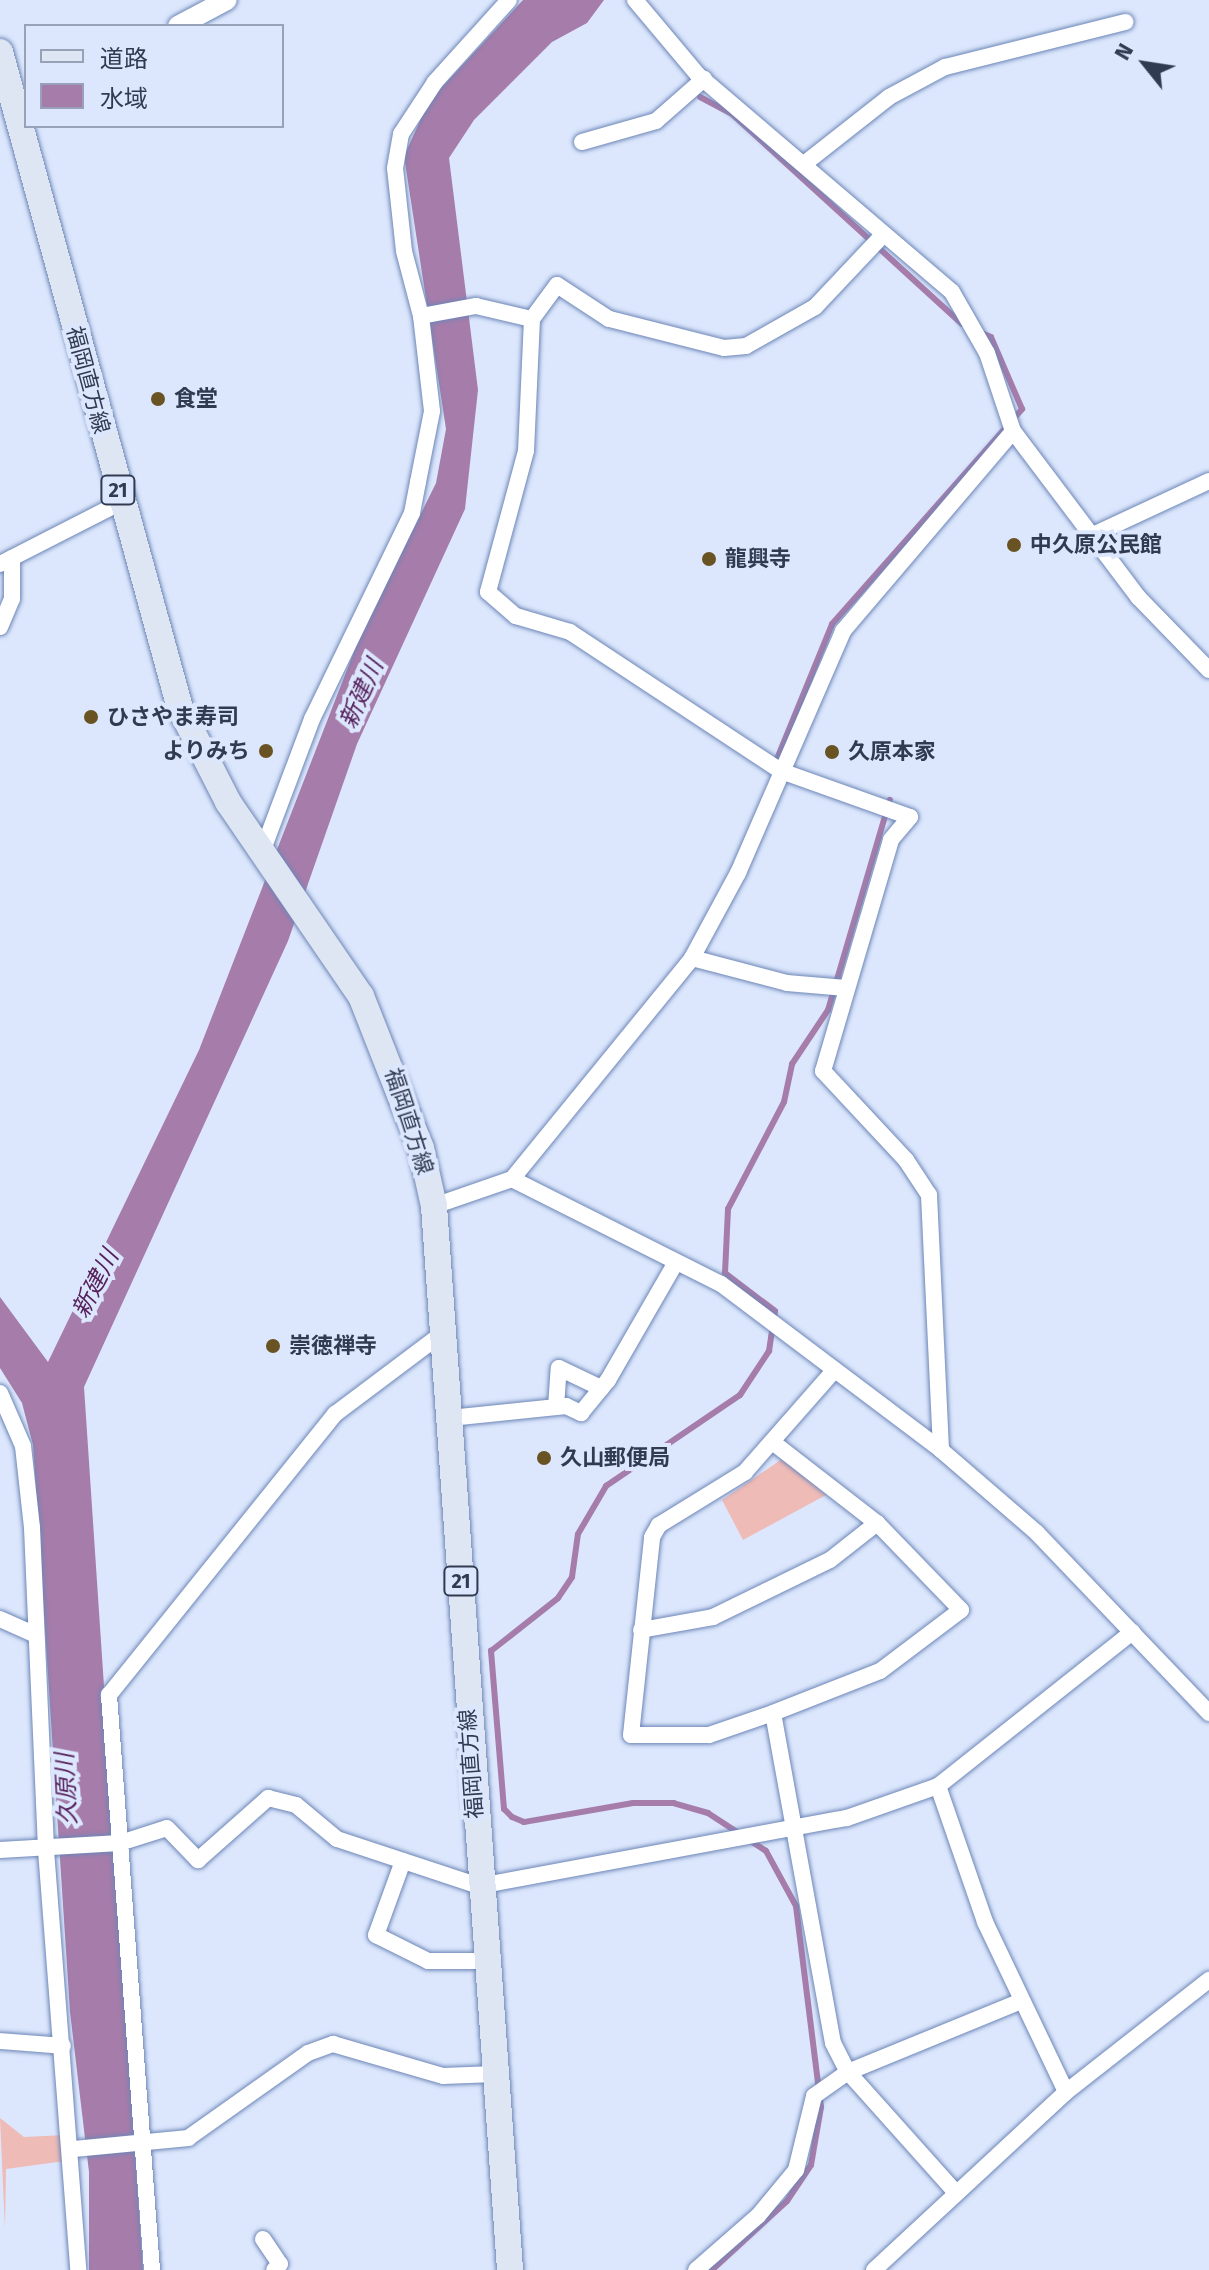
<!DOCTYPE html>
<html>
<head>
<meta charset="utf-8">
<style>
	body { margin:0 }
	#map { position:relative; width:1209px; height:2270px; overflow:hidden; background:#dce7fd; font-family:"Fira Sans","Noto Sans JP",sans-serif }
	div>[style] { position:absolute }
	.green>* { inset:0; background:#efbbb7 }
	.water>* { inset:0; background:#a67caa }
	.stream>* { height:6px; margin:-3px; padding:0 3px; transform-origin:3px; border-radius:3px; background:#a67caa }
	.roads { filter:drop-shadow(0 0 2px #6d86b7) drop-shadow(0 0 2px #6d86b7) }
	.minor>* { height:16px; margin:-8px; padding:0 8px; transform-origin:8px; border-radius:8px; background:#fff }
	.tertiary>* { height:20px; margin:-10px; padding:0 10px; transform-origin:10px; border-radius:10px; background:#fff }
	.primary>* { height:26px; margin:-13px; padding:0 13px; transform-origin:13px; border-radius:13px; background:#dee5f3 }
	.dots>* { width:22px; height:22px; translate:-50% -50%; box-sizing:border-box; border:4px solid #dce7fd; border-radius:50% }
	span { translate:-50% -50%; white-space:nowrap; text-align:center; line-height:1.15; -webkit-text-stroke:8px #dce7fd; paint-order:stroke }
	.shield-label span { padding:2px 6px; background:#dce7fd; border:2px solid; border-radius:6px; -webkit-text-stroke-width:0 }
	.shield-label { font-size:20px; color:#303b51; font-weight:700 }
	.street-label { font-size:22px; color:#303b51 }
	.poi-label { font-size:22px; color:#303b51; font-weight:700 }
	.left { translate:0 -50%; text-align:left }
	.right { translate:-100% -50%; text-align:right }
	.water-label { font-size:24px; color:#56215c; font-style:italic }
	.legend { position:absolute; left:24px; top:24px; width:260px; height:104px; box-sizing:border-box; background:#dce7fd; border:2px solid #97a2b8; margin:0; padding:10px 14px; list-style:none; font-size:24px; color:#303b51 }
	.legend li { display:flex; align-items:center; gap:16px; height:40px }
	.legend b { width:40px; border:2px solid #97a2b8 }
	.north { position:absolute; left:1105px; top:24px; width:80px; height:80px; -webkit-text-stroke:6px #dce7fd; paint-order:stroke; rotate:300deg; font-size:22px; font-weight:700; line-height:32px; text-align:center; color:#303b51 }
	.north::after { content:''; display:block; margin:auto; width:28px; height:36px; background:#303b51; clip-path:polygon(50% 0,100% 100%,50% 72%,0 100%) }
</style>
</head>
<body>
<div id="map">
	<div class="green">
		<i style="clip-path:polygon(782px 1459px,826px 1495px,743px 1540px,722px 1500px)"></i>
		<i style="clip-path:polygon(0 2118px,24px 2137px,65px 2135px,65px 2161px,6px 2169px,5px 2229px)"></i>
	</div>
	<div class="water">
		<i style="clip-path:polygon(523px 0,604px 0,587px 23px,552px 42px,474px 120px,449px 158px,478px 390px,465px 509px,357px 744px,288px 941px,84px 1387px,143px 2270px,89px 2270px,89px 2172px,70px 2012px,33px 1445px,22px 1403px,0 1368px,0 1297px,48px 1362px,199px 1050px,359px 639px,436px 483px,446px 429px,404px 156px,429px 101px)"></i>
	</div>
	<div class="stream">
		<i style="left:700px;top:97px;width:36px;rotate:28deg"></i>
		<i style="left:732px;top:114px;width:311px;rotate:42.4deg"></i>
		<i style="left:777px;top:759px;width:146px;rotate:-67.8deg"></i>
		<i style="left:832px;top:624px;width:287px;rotate:-48.5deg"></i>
		<i style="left:1022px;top:409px;width:78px;rotate:-113.3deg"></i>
		<i style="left:991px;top:337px;width:13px;rotate:-157deg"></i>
		<i style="left:712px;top:2270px;width:102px;rotate:-42.6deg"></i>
		<i style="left:787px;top:2201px;width:43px;rotate:-56.3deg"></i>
		<i style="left:811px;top:2165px;width:59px;rotate:-80.2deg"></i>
		<i style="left:821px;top:2107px;width:203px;rotate:-97.1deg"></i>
		<i style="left:796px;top:1906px;width:63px;rotate:-118.6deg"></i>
		<i style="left:766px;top:1851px;width:69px;rotate:-146.8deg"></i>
		<i style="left:708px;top:1813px;width:35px;rotate:-164deg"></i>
		<i style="left:674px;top:1803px;width:41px;rotate:180deg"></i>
		<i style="left:633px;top:1803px;width:111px;rotate:170.1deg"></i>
		<i style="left:524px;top:1822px;width:13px;rotate:-157deg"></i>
		<i style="left:512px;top:1817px;width:11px;rotate:-135deg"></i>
		<i style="left:504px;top:1809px;width:159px;rotate:-94.7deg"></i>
		<i style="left:491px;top:1651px;width:85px;rotate:-38.3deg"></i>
		<i style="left:558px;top:1598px;width:25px;rotate:-56deg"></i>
		<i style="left:572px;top:1577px;width:43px;rotate:-82.1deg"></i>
		<i style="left:578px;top:1534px;width:56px;rotate:-59.7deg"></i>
		<i style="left:606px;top:1486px;width:162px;rotate:-34.2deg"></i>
		<i style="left:740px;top:1395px;width:53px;rotate:-56.6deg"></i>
		<i style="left:769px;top:1351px;width:40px;rotate:-81.5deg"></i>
		<i style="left:775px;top:1311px;width:63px;rotate:-142.8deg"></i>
		<i style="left:725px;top:1273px;width:64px;rotate:-87.3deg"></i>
		<i style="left:728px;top:1209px;width:121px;rotate:-62.4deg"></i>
		<i style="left:784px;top:1102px;width:39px;rotate:-78deg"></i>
		<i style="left:792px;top:1064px;width:65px;rotate:-56.3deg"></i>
		<i style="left:828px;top:1010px;width:219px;rotate:-73.6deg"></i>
	</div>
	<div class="roads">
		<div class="minor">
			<i style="left:635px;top:0;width:98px;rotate:50deg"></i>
			<i style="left:698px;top:75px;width:334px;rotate:40.5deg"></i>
			<i style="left:952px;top:292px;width:70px;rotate:60.2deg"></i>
			<i style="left:987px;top:353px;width:82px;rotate:71.6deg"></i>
			<i style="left:1013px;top:431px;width:208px;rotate:53deg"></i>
			<i style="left:1138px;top:597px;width:102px;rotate:45.8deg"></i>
			<i style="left:582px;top:142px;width:77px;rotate:-15.8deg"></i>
			<i style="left:656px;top:121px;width:64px;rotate:-41.2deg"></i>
			<i style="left:804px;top:164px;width:108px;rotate:-38.2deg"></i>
			<i style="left:889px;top:97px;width:64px;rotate:-28.2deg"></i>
			<i style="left:945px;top:67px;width:186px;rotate:-14deg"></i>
			<i style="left:882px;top:236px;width:98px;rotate:133.3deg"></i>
			<i style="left:815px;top:307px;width:79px;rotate:150.5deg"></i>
			<i style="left:746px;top:346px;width:22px;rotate:175deg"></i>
			<i style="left:724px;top:348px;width:119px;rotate:-165.8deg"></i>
			<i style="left:609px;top:319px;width:62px;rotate:-146.8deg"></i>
			<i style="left:557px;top:285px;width:42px;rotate:126.3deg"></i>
			<i style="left:532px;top:319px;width:132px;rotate:92.6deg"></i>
			<i style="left:526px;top:451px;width:146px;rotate:105.1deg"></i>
			<i style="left:488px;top:592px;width:37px;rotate:41deg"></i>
			<i style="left:516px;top:616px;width:56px;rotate:16.5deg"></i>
			<i style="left:570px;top:632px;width:253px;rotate:33.4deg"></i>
			<i style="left:781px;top:771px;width:137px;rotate:19.6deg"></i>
			<i style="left:910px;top:817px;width:30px;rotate:130deg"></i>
			<i style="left:891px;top:840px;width:241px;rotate:106.4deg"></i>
			<i style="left:823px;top:1071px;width:122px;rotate:47deg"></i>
			<i style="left:906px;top:1160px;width:42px;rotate:56.7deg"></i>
			<i style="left:929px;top:1195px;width:255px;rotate:87.3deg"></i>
			<i style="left:421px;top:316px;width:56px;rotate:-10.3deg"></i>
			<i style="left:476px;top:306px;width:57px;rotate:13.1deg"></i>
			<i style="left:1093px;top:535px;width:128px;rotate:-25deg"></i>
			<i style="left:0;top:564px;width:136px;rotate:-27.1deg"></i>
			<i style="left:0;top:627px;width:30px;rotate:-67deg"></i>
			<i style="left:12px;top:599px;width:41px;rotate:-90deg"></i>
			<i style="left:262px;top:852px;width:142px;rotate:-69.4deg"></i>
			<i style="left:312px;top:719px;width:229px;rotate:-64.1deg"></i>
			<i style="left:412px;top:513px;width:32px;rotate:-79deg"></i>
			<i style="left:418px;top:482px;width:72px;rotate:-78.8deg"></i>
			<i style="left:432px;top:411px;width:96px;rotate:-96.6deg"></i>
			<i style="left:421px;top:316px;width:67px;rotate:-104.7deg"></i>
			<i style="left:404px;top:251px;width:83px;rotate:-96.2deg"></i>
			<i style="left:395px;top:168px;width:35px;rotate:-80deg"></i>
			<i style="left:401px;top:134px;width:62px;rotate:-56.8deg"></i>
			<i style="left:435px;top:82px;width:110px;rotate:-47.9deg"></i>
			<i style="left:692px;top:958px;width:98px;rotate:14.7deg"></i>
			<i style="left:787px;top:983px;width:59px;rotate:4.8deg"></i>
			<i style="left:512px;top:1179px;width:234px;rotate:26.7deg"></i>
			<i style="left:721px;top:1284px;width:276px;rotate:37deg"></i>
			<i style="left:941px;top:1450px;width:127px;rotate:40.8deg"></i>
			<i style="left:1037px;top:1533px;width:249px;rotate:46.3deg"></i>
			<i style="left:434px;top:1206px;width:83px;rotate:-19.1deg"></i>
			<i style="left:512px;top:1179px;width:285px;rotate:-50.8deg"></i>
			<i style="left:692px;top:958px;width:97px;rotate:-61.6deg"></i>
			<i style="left:738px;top:873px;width:264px;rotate:-66.5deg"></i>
			<i style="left:843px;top:631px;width:262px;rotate:-49.6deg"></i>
			<i style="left:0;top:1393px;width:58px;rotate:66.5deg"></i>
			<i style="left:23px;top:1446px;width:82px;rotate:83.7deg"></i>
			<i style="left:32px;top:1528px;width:322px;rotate:87.5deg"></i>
			<i style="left:46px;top:1850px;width:421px;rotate:85.6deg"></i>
			<i style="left:556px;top:1407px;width:39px;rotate:-86deg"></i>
			<i style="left:559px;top:1368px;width:47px;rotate:25.5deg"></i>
			<i style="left:450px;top:1418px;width:117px;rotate:-5.9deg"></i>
			<i style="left:566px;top:1406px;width:17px;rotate:25deg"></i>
			<i style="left:581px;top:1413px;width:43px;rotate:-50.7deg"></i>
			<i style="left:608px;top:1380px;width:136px;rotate:-60deg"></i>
			<i style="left:775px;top:1444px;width:129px;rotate:37.8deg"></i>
			<i style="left:877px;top:1523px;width:121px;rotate:46deg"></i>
			<i style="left:961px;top:1610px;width:101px;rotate:143deg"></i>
			<i style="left:880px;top:1671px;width:115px;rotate:158.6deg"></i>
			<i style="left:773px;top:1713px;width:68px;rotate:161deg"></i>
			<i style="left:709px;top:1735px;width:78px;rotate:180deg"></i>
			<i style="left:631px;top:1735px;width:199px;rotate:-83.9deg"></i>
			<i style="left:652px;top:1537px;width:14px;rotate:-60deg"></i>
			<i style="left:659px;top:1525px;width:101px;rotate:-31.6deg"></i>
			<i style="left:745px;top:1472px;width:132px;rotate:-48.7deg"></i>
			<i style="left:0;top:1619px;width:39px;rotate:24deg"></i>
			<i style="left:641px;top:1630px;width:73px;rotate:-10.2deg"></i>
			<i style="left:713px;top:1617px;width:130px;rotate:-26deg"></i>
			<i style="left:830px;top:1560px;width:60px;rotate:-38.2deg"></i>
			<i style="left:773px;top:1713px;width:335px;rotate:79.7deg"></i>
			<i style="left:833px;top:2043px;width:33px;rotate:63deg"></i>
			<i style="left:848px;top:2072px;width:162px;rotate:48.2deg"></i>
			<i style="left:938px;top:1786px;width:144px;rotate:70.9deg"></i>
			<i style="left:985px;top:1922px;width:188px;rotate:64.5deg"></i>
			<i style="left:0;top:1850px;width:120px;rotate:-3.3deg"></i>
			<i style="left:120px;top:1843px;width:49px;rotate:-17.7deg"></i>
			<i style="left:167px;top:1828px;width:45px;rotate:45.9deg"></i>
			<i style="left:198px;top:1860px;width:94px;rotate:-41.5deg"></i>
			<i style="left:268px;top:1798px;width:29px;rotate:14deg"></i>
			<i style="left:296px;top:1805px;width:53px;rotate:39.7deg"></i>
			<i style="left:337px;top:1839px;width:150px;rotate:18.3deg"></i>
			<i style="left:479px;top:1886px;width:374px;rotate:-10.5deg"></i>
			<i style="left:847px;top:1818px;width:96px;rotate:-19.4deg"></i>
			<i style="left:938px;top:1786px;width:248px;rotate:-38.4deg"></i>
			<i style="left:403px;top:1861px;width:79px;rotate:110deg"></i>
			<i style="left:376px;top:1935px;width:58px;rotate:26.6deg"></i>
			<i style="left:428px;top:1961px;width:57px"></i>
			<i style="left:0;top:2041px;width:63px;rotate:4.5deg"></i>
			<i style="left:74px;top:2149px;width:115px;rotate:-5.5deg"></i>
			<i style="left:188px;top:2138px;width:147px;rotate:-35.3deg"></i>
			<i style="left:308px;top:2053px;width:27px;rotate:-20deg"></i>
			<i style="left:333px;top:2044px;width:115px;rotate:16.2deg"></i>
			<i style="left:443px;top:2076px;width:52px;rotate:-2.2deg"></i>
			<i style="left:263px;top:2239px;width:30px;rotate:56deg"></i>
			<i style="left:280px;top:2264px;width:8px;rotate:135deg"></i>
			<i style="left:152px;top:2270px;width:577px;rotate:-94.28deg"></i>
			<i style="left:109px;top:1695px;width:361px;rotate:-51.2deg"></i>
			<i style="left:335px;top:1414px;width:135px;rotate:-36.9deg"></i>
			<i style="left:696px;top:2270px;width:82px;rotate:-41.1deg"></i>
			<i style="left:758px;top:2216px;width:60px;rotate:-50.4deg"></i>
			<i style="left:796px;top:2170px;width:76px;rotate:-76.3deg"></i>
			<i style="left:814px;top:2096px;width:42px;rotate:-35.2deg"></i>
			<i style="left:848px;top:2072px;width:185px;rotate:-22.3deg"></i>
			<i style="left:874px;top:2270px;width:262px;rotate:-42.8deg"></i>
			<i style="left:1066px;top:2092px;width:182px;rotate:-38.1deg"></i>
		</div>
		<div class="tertiary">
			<i style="left:178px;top:26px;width:55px;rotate:-28deg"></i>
		</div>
		<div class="primary">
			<i style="left:0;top:52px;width:680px;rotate:74.66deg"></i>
			<i style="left:180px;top:708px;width:106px;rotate:62.9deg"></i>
			<i style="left:228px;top:802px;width:235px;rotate:55.6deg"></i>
			<i style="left:361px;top:996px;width:163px;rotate:68.5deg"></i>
			<i style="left:421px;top:1148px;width:59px;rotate:77.4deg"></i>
			<i style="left:434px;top:1206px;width:1067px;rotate:85.91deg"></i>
		</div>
	</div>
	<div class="dots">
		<i style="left:158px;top:399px;background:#6a5323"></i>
		<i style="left:1014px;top:545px;background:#6a5323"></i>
		<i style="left:709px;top:559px;background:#6a5323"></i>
		<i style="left:91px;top:717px;background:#6a5323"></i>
		<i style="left:266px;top:751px;background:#6a5323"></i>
		<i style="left:832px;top:752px;background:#6a5323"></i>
		<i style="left:273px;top:1346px;background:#6a5323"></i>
		<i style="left:544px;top:1458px;background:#6a5323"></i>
	</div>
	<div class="shield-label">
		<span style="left:118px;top:490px">21</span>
		<span style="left:461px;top:1581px">21</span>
	</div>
	<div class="street-label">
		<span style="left:88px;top:380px;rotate:75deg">福岡直方線</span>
		<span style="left:409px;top:1121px;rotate:72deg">福岡直方線</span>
		<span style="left:471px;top:1764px;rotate:-94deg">福岡直方線</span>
	</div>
	<div class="poi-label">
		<span class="left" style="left:174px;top:399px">食堂</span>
		<span class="left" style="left:1030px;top:545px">中久原公民館</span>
		<span class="left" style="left:725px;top:559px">龍興寺</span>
		<span class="left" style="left:107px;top:717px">ひさやま寿司</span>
		<span class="right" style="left:250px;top:751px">よりみち</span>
		<span class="left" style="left:848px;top:752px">久原本家</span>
		<span class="left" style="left:289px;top:1346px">崇徳禅寺</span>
		<span class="left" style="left:560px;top:1458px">久山郵便局</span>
	</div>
	<div class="water-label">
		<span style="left:362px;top:694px;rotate:-66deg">新建川</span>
		<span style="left:96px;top:1284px;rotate:-63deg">新建川</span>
		<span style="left:67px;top:1789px;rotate:-93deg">久原川</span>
	</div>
	<ul class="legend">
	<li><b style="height:10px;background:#dee5f3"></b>道路</li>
	<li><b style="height:22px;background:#a67caa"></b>水域</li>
	</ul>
	<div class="north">N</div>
</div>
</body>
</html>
